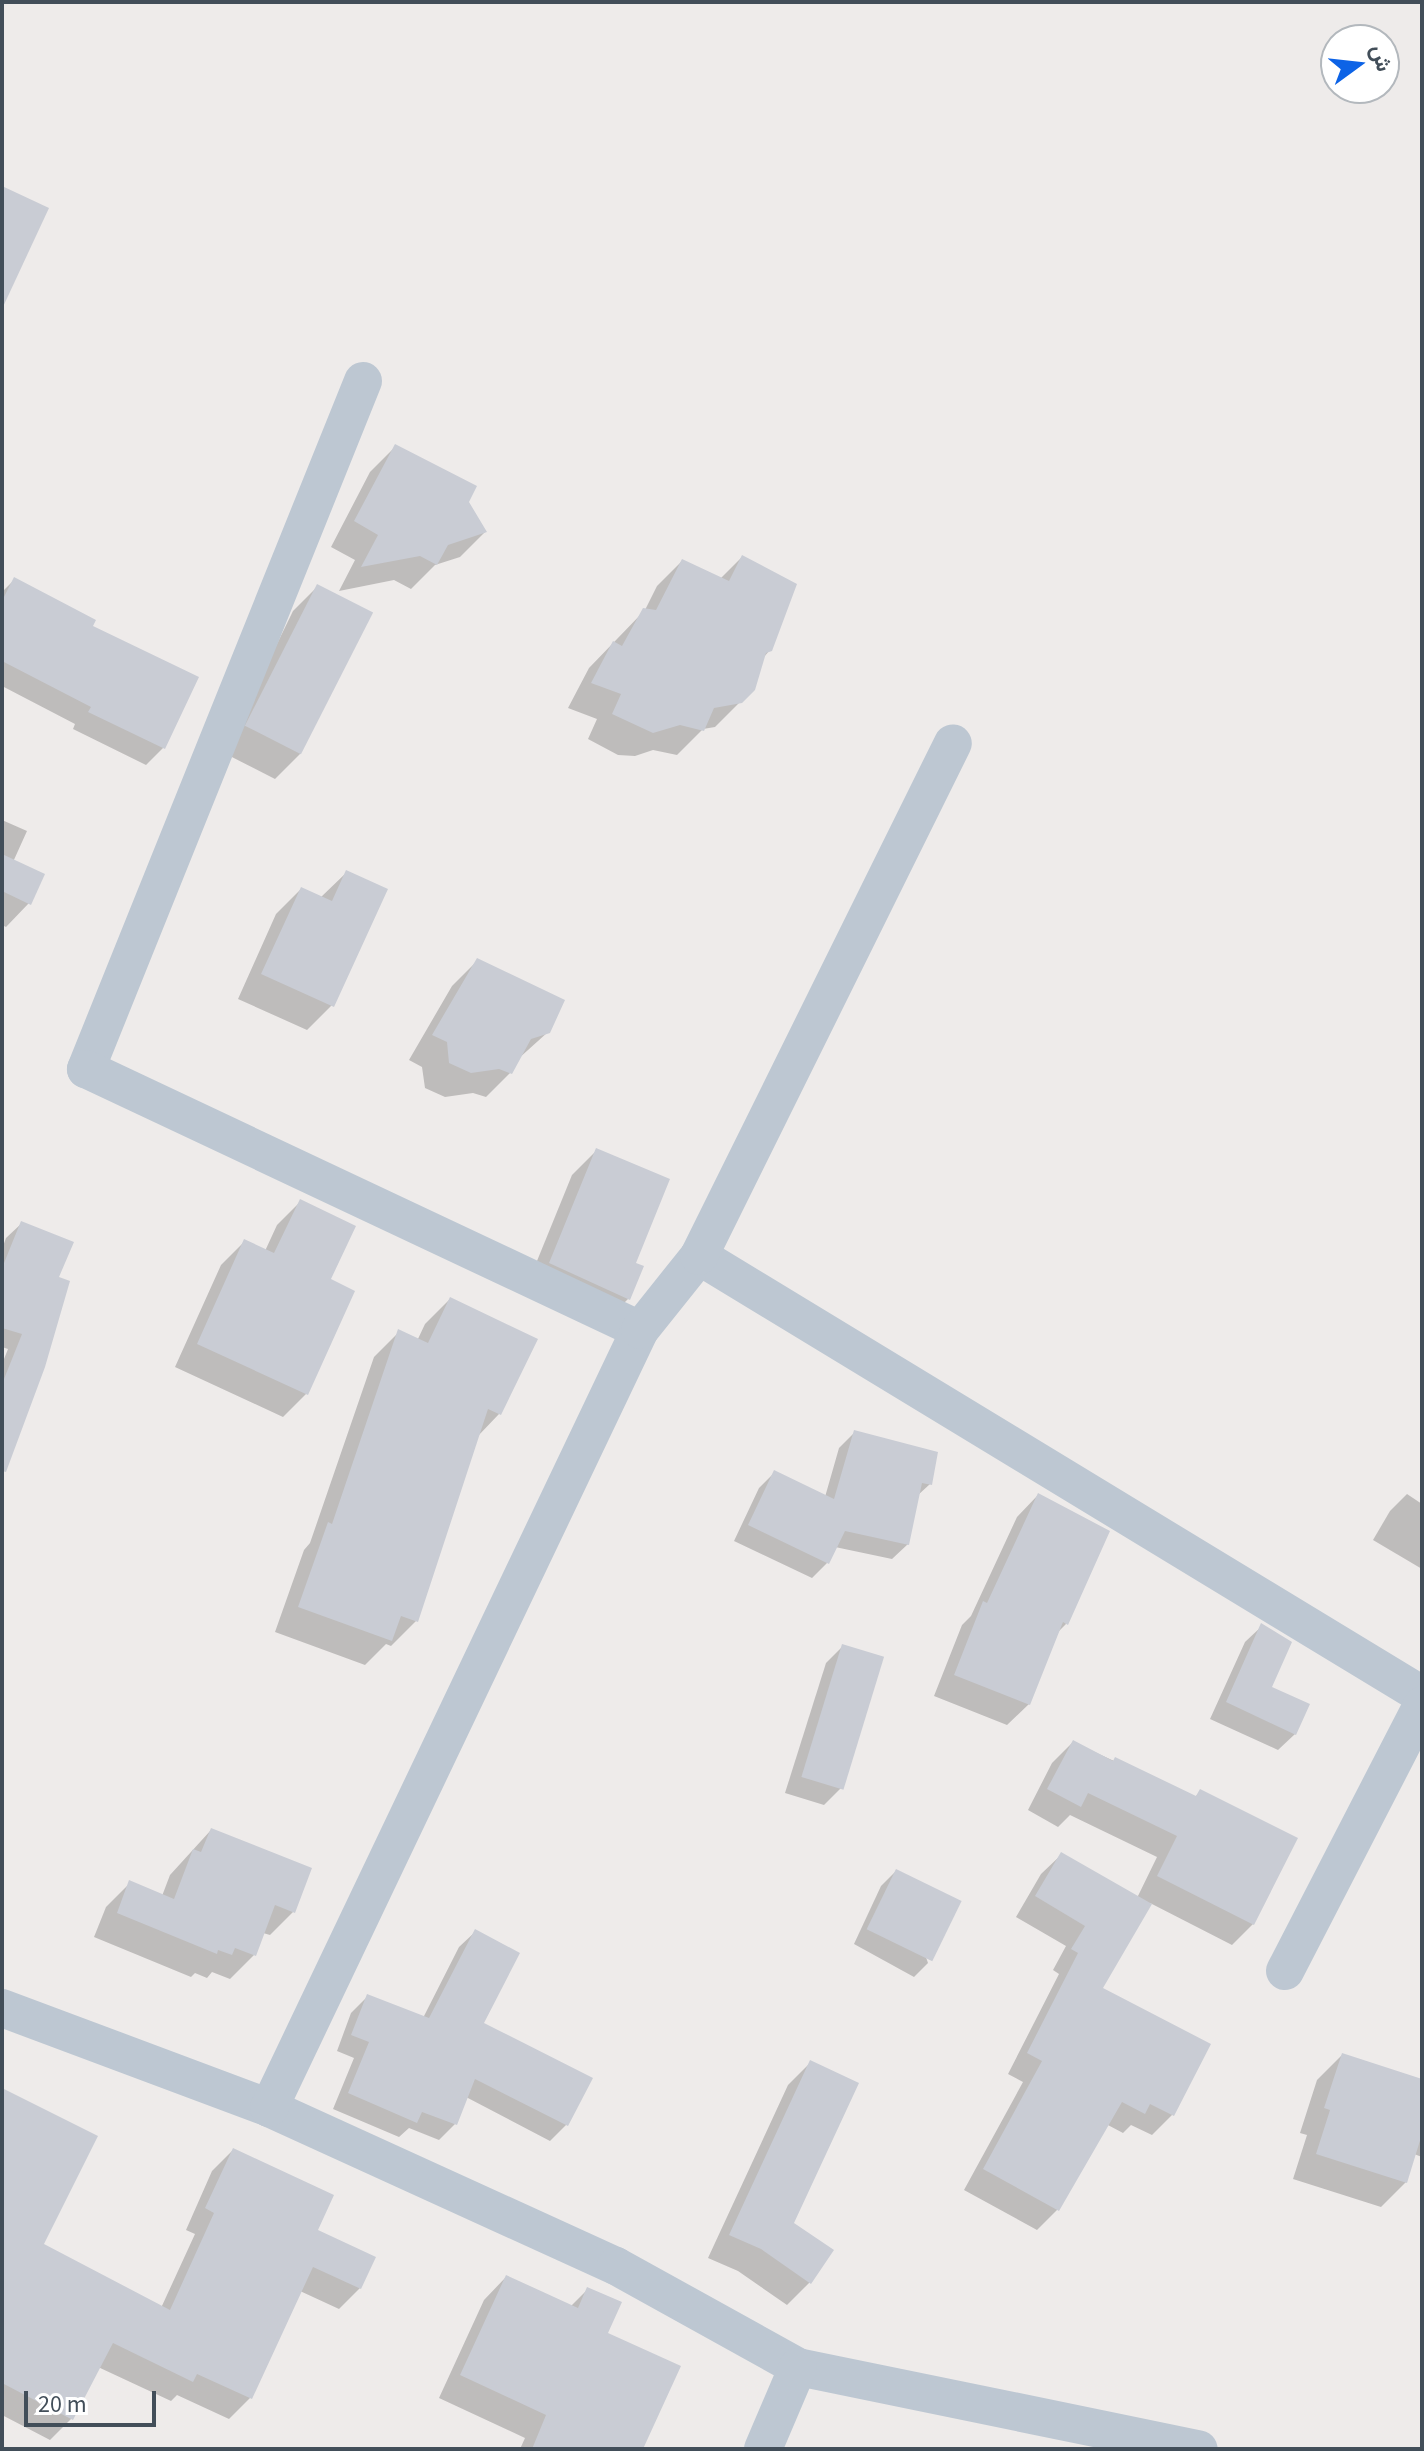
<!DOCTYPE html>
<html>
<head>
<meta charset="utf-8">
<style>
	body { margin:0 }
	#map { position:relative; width:1424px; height:2451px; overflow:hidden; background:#eeebea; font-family:"Source Sans 3",Vazirmatn,sans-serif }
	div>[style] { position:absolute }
	.shadow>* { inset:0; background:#0003 }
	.building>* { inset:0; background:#c9ccd4; transform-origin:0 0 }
	.street>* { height:38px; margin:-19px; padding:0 19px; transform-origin:19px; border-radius:19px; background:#bdc7d2 }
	span { translate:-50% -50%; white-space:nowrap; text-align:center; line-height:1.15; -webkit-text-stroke:8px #fff; paint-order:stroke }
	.frame { position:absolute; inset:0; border:4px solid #424e59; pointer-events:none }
	.north { position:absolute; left:1320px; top:24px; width:80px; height:80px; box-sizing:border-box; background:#fff; border:2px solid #b3b8bd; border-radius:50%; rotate:75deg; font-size:22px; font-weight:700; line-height:32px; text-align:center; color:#424e59 }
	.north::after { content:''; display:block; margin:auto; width:28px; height:36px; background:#0d63e6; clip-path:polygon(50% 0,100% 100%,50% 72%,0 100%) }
	.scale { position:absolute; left:24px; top:2391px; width:132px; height:36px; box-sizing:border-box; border:4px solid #424e59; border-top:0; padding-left:10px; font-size:24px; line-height:28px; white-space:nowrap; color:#424e59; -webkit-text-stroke:6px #fff; paint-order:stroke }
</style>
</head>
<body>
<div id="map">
	<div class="shadow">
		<i style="clip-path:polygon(395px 447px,467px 502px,485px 532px,460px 557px,435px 565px,411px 589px,394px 580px,339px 591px,355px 560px,331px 547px,370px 472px)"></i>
		<i style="clip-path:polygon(742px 557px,770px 650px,763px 658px,753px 689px,715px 727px,703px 729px,677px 755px,653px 750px,635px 756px,618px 755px,588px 739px,597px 719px,568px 708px,589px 668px,645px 610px,657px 586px,682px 561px,720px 579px)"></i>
		<i style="clip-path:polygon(14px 580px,90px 627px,197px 678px,163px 748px,146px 765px,73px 729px,75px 724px,2px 686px,2px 592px)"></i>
		<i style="clip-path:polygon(318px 586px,371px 613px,300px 754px,275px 779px,224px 753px,293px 611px)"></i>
		<i style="clip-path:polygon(2px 820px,27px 831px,13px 862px,29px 903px,6px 927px,2px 925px)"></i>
		<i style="clip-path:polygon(347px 872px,332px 1005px,307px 1030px,238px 999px,276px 914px,301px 889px,320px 898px)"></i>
		<i style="clip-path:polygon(477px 961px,548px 1032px,518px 1059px,511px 1072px,486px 1097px,473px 1093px,445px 1097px,425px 1088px,422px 1067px,409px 1060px,452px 986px)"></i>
		<i style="clip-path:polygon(597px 1150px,633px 1264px,628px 1299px,604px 1323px,526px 1288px,572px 1175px)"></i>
		<i style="clip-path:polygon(300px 1202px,306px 1394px,283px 1417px,175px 1367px,221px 1265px,244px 1242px,265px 1251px,277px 1225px)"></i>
		<i style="clip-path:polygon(22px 1223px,57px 1278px,2px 1428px,2px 1364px,8px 1349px,2px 1347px,2px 1249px,6px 1238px)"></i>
		<i style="clip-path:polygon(450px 1299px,535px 1340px,499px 1414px,478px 1436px,416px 1621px,391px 1646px,386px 1644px,365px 1665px,275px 1632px,304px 1550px,310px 1543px,374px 1357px,399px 1332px,417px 1341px,425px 1324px)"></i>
		<i style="clip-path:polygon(855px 1432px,930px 1484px,917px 1496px,908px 1544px,892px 1559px,835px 1547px,827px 1563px,812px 1578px,734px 1541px,759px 1488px,775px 1472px,825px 1497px,839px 1448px)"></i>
		<i style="clip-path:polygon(1407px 1494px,1422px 1504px,1422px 1569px,1373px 1540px,1390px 1511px)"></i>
		<i style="clip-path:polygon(1038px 1495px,1066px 1624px,1056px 1634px,1029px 1704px,1007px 1725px,934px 1696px,962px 1625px,971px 1616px,1017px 1517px)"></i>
		<i style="clip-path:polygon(1262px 1626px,1270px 1688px,1295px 1734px,1278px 1750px,1210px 1719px,1245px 1642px)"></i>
		<i style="clip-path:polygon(843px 1646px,841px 1788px,824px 1805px,785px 1793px,826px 1663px)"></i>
		<i style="clip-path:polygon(1073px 1742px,1194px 1798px,1201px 1791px,1253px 1924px,1232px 1945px,1150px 1903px,1101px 1988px,1208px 2045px,1172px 2115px,1152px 2135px,1131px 2125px,1123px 2133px,1106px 2124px,1057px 2210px,1037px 2230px,964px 2190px,1023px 2082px,1008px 2074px,1059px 1974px,1053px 1970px,1066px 1946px,1016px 1917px,1041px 1874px,1062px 1854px,1137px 1898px,1157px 1857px,1070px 1815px,1058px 1827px,1028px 1810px,1052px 1763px)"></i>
		<i style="clip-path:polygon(211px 1830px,294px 1911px,270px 1935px,263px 1933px,254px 1955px,230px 1979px,212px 1972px,207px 1978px,195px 1973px,191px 1977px,94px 1937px,106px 1907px,130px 1883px,162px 1896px,170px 1875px)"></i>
		<i style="clip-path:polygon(896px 1871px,928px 1963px,914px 1977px,854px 1944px,881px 1886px)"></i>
		<i style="clip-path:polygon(475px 1932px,482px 2024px,590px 2078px,566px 2125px,550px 2141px,466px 2097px,455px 2124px,439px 2140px,409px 2128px,399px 2137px,333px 2109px,354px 2058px,337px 2051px,351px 2013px,367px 1997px,423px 2018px,459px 1947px)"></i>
		<i style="clip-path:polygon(1342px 2055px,1422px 2081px,1422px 2157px,1414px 2154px,1406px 2182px,1381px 2207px,1293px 2179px,1307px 2135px,1300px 2133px,1317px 2080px)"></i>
		<i style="clip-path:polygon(811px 2062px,791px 2223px,810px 2282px,787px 2305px,738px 2271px,708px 2258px,788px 2085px)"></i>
		<i style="clip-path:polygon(2px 2100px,42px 2245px,161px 2308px,195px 2234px,186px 2230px,212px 2171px,233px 2150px,315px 2231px,360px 2288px,339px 2309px,300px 2291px,250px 2398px,229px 2419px,177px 2395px,171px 2401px,98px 2367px,71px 2419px,50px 2440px,2px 2415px)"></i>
		<i style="clip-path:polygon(506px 2277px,570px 2307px,588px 2289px,641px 2449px,520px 2449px,525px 2438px,439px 2398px,484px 2300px)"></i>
	</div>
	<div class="building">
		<i style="clip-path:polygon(2px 186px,49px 208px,2px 309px)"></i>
		<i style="clip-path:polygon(395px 444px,477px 486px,469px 502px,487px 532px,448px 545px,437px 565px,420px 556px,361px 567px,378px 535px,354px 521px)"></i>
		<i style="clip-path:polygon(742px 555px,797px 584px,772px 651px,766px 653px,755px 690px,742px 703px,714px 708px,704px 731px,680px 725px,653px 733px,612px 714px,621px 694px,591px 683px,613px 641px,622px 646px,643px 608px,656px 610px,682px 559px,729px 581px)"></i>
		<i style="clip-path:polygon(14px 577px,96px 620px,93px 626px,199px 677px,165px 749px,88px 712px,91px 707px,2px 661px,2px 601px)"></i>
		<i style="left:317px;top:584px;width:63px;height:159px;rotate:27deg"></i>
		<i style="clip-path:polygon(2px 854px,45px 874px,31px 905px,2px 891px)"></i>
		<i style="clip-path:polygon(346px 870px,388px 889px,334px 1007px,261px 974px,301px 887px,332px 901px)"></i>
		<i style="clip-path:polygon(477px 958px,565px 1000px,550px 1033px,531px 1039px,512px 1074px,499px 1069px,471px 1073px,449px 1063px,447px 1042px,432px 1035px)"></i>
		<i style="clip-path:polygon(596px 1148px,670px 1179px,636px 1263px,644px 1266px,630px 1300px,549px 1263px)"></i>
		<i style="clip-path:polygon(300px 1199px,356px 1226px,331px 1279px,355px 1291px,308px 1395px,197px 1344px,244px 1239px,274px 1253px)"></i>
		<i style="clip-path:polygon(21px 1221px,74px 1242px,59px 1277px,70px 1281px,45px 1367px,6px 1472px,2px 1471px,2px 1384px,22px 1334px,2px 1328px,2px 1268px)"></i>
		<i style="clip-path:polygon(450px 1297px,538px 1339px,501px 1415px,488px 1409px,418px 1622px,401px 1616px,392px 1641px,298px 1607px,328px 1522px,332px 1524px,398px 1329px,428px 1343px)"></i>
		<i style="clip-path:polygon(854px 1430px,938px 1452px,932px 1485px,922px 1483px,909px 1545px,845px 1531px,829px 1564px,748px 1525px,774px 1470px,834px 1499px)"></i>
		<i style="clip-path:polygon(1038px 1493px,1110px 1531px,1068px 1625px,1063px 1622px,1030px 1705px,954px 1675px,983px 1601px,987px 1603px)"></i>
		<i style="clip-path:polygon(1261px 1623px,1292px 1642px,1272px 1687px,1310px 1704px,1296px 1735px,1226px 1702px)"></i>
		<i style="left:842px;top:1644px;width:44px;height:139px;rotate:17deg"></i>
		<i style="clip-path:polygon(1073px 1740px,1113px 1761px,1115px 1757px,1196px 1796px,1200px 1789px,1298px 1838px,1254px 1925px,1157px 1876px,1177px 1836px,1088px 1793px,1081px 1807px,1047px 1789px)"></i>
		<i style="clip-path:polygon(211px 1828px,312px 1868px,295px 1913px,275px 1905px,256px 1956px,235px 1948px,232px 1955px,218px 1950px,217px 1954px,117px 1913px,129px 1880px,174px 1899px,193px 1849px,201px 1852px)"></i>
		<i style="clip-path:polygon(1061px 1852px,1152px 1904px,1103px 1988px,1211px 2044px,1174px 2116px,1150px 2104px,1145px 2114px,1122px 2102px,1059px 2211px,983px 2169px,1042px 2061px,1027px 2053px,1078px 1953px,1071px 1949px,1085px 1926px,1035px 1896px)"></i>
		<i style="left:896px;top:1869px;width:73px;height:67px;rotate:26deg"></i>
		<i style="clip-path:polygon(475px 1929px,520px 1953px,484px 2023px,593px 2078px,568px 2126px,475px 2079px,457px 2125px,422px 2112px,417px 2123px,348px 2093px,369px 2042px,351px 2035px,367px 1994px,429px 2018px)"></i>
		<i style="clip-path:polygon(1342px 2053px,1422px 2079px,1422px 2134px,1407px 2183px,1316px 2154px,1330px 2110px,1324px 2108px)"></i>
		<i style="clip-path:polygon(810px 2060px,859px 2083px,794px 2223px,834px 2250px,811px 2284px,761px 2249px,729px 2235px)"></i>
		<i style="clip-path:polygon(2px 2088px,98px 2136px,44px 2244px,170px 2310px,214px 2213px,205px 2208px,233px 2148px,334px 2195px,318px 2230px,376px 2257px,361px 2289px,313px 2267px,252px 2399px,197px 2374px,193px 2382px,113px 2343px,73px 2420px,2px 2383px)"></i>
		<i style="clip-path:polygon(506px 2275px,578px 2308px,587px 2287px,622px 2302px,608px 2333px,681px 2366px,643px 2449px,532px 2449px,546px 2415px,460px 2375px)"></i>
	</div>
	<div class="street">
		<i style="left:363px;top:381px;width:742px;rotate:111.93deg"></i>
		<i style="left:86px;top:1069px;width:612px;rotate:25.23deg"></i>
		<i style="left:699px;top:1256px;width:846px;rotate:31.27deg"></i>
		<i style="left:1285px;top:1971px;width:299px;rotate:-62.7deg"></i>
		<i style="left:2px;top:2008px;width:285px;rotate:20.5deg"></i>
		<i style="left:269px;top:2108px;width:381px;rotate:24.5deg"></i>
		<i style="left:616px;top:2266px;width:208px;rotate:29deg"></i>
		<i style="left:798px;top:2367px;width:409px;rotate:11.6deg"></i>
		<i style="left:269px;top:2108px;width:862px;rotate:-64.51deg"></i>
		<i style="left:640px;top:1330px;width:95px;rotate:-51.4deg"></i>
		<i style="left:699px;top:1256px;width:572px;rotate:-63.66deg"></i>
		<i style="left:763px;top:2449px;width:89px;rotate:-66.9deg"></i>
	</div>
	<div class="frame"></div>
	<div class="north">ش</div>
	<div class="scale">20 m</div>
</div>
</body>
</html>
